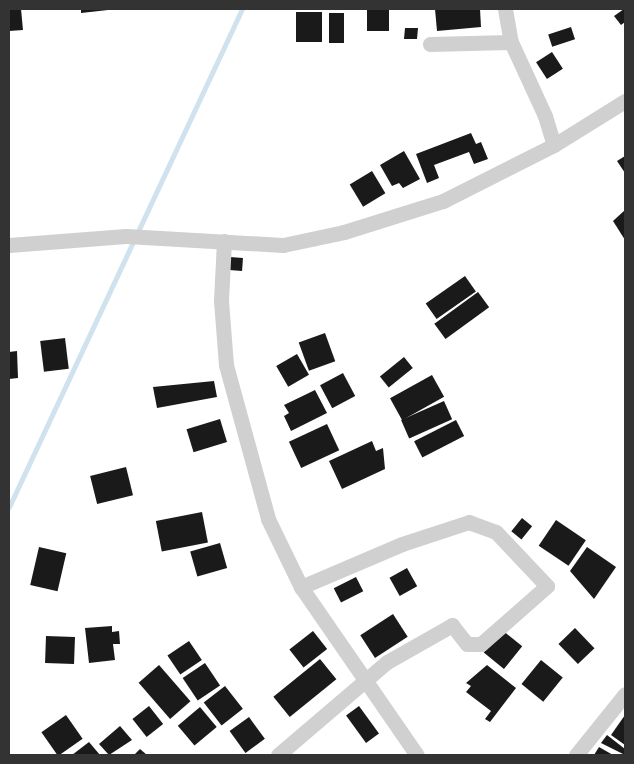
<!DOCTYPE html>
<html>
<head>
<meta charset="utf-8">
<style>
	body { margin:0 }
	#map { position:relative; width:634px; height:764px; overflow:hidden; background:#fff; font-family:"DM Sans",sans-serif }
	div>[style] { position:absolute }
	.stream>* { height:5px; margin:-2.5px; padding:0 2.5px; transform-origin:2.5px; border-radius:2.5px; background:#cfe2ee }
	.building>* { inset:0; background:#1a1a1a; transform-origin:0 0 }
	.minor>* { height:15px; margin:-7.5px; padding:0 7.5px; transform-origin:7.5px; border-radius:7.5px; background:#d0d0d0 }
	span { translate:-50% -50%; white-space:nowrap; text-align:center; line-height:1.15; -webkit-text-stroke:5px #fff; paint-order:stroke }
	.frame { position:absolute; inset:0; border:10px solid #333; pointer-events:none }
</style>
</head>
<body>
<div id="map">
	<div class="stream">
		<i style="left:9px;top:507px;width:550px;rotate:-64.93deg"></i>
	</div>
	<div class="building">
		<i style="clip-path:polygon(9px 9px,21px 9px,23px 30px,9px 31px)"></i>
		<i style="clip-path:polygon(81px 9px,108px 9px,108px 10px,81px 13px)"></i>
		<i style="left:367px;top:9px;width:22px;height:22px"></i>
		<i style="clip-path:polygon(435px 9px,480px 9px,481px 27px,437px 31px)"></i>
		<i style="clip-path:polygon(624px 9px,625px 22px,621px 25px,614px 16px)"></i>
		<i style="left:296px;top:12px;width:26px;height:30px"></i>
		<i style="left:329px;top:13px;width:15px;height:30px"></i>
		<i style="left:571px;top:27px;width:13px;height:24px;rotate:72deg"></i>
		<i style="clip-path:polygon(405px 28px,418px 28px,417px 39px,404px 39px)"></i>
		<i style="left:552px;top:52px;width:20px;height:19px;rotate:57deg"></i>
		<i style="clip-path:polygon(471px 133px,476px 144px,481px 142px,488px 159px,474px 164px,469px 152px,434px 165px,439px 178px,427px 183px,416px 154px)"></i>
		<i style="clip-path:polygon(404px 151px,420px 179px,403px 188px,399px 183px,392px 186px,380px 165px)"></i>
		<i style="clip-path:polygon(625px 156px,625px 173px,617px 161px)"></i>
		<i style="left:372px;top:171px;width:26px;height:26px;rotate:59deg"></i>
		<i style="clip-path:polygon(625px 210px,625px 240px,613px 221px)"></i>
		<i style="left:230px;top:257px;width:13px;height:13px;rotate:4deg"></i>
		<i style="left:465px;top:276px;width:19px;height:48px;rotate:55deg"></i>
		<i style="left:478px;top:292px;width:19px;height:54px;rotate:54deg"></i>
		<i style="left:325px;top:333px;width:30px;height:28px;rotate:70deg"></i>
		<i style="left:65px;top:338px;width:31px;height:25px;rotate:83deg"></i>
		<i style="clip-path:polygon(17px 351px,18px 378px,9px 379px,9px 352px)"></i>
		<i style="left:297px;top:354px;width:24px;height:24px;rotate:60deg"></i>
		<i style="left:404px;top:357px;width:14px;height:31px;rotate:51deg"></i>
		<i style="left:343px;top:373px;width:26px;height:26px;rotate:62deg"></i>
		<i style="left:432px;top:375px;width:25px;height:48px;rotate:61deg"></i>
		<i style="clip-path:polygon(214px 381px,217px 397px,157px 408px,153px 387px)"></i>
		<i style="clip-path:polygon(315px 390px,327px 413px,291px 431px,284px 416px,289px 413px,284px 405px)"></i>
		<i style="left:444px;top:401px;width:20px;height:47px;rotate:66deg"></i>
		<i style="left:220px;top:419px;width:24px;height:35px;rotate:73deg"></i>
		<i style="left:456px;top:420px;width:18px;height:47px;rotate:63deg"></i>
		<i style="left:327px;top:424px;width:29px;height:42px;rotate:65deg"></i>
		<i style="clip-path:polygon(372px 441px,376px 451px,383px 448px,385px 469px,342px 489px,329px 461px)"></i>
		<i style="left:126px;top:467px;width:29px;height:37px;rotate:76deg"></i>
		<i style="left:202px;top:512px;width:31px;height:47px;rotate:79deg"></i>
		<i style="left:522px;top:518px;width:13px;height:17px;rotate:39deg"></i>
		<i style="left:556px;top:520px;width:36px;height:31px;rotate:34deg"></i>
		<i style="left:220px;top:543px;width:26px;height:31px;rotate:74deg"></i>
		<i style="left:39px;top:547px;width:28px;height:39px;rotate:13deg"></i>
		<i style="clip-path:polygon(587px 547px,616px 567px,594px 599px,570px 571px)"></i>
		<i style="left:407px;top:568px;width:21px;height:20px;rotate:61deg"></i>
		<i style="left:356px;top:577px;width:16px;height:25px;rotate:63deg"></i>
		<i style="left:393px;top:614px;width:27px;height:39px;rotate:57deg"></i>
		<i style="clip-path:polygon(112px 626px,112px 632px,119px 631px,120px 644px,113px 644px,115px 660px,89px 663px,85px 628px)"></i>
		<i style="left:575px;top:628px;width:28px;height:23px;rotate:46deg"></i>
		<i style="left:502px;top:630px;width:26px;height:29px;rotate:39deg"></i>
		<i style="left:313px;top:631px;width:23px;height:30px;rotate:52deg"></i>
		<i style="left:46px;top:636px;width:29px;height:27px;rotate:2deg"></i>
		<i style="left:189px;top:641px;width:23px;height:26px;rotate:56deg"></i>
		<i style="left:320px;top:659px;width:26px;height:60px;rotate:51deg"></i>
		<i style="left:541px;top:660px;width:28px;height:31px;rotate:39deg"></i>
		<i style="left:205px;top:663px;width:27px;height:27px;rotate:56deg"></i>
		<i style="left:159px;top:665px;width:48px;height:27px;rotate:49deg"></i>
		<i style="clip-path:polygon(487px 665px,516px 688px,490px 722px,485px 719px,491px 711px,466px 692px,471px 686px,466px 683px)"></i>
		<i style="left:225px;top:686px;width:29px;height:27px;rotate:52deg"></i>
		<i style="left:149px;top:706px;width:23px;height:21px;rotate:52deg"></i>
		<i style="left:359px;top:706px;width:34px;height:16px;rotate:54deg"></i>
		<i style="left:200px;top:707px;width:26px;height:29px;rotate:50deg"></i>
		<i style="left:66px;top:715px;width:29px;height:30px;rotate:55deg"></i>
		<i style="clip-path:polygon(625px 715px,625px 745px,611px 735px)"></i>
		<i style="left:249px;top:717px;width:27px;height:24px;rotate:54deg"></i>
		<i style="clip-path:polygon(120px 726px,132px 740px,109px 755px,99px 744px)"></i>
		<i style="clip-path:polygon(607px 735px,625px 749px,625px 755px,601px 743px)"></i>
		<i style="clip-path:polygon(89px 742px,100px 755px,72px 755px)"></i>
		<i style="clip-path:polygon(599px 747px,613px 755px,594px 755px)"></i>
		<i style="clip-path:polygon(140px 749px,147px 755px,134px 755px)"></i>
	</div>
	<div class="minor">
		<i style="left:505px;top:9px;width:34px;rotate:80deg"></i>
		<i style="left:511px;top:42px;width:81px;rotate:65.3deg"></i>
		<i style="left:545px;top:116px;width:30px;rotate:73deg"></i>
		<i style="left:430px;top:44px;width:81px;rotate:-1.4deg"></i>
		<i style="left:224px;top:241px;width:60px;rotate:92.9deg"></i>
		<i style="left:221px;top:301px;width:64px;rotate:85.5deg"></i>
		<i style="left:226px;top:365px;width:160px;rotate:74.7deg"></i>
		<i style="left:268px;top:519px;width:76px;rotate:64.1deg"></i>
		<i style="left:301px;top:587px;width:204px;rotate:55.4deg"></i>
		<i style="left:9px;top:245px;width:117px;rotate:-4.4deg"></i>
		<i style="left:126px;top:236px;width:157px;rotate:3.3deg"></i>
		<i style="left:283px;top:245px;width:62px;rotate:-12deg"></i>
		<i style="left:344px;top:232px;width:104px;rotate:-17.4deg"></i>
		<i style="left:443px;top:201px;width:124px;rotate:-26.8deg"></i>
		<i style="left:554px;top:145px;width:84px;rotate:-31.8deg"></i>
		<i style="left:278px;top:755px;width:143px;rotate:-40.5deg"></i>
		<i style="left:387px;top:662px;width:75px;rotate:-29.6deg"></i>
		<i style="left:452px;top:625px;width:24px;rotate:52deg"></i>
		<i style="left:467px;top:644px;width:14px"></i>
		<i style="left:481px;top:644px;width:88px;rotate:-41.3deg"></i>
		<i style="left:547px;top:586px;width:74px;rotate:-133.4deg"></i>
		<i style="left:496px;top:532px;width:29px;rotate:-160deg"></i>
		<i style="left:469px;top:522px;width:71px;rotate:161.8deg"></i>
		<i style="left:402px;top:544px;width:110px;rotate:156.9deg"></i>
		<i style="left:576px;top:755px;width:78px;rotate:-51.2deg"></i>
	</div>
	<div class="frame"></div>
</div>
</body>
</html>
